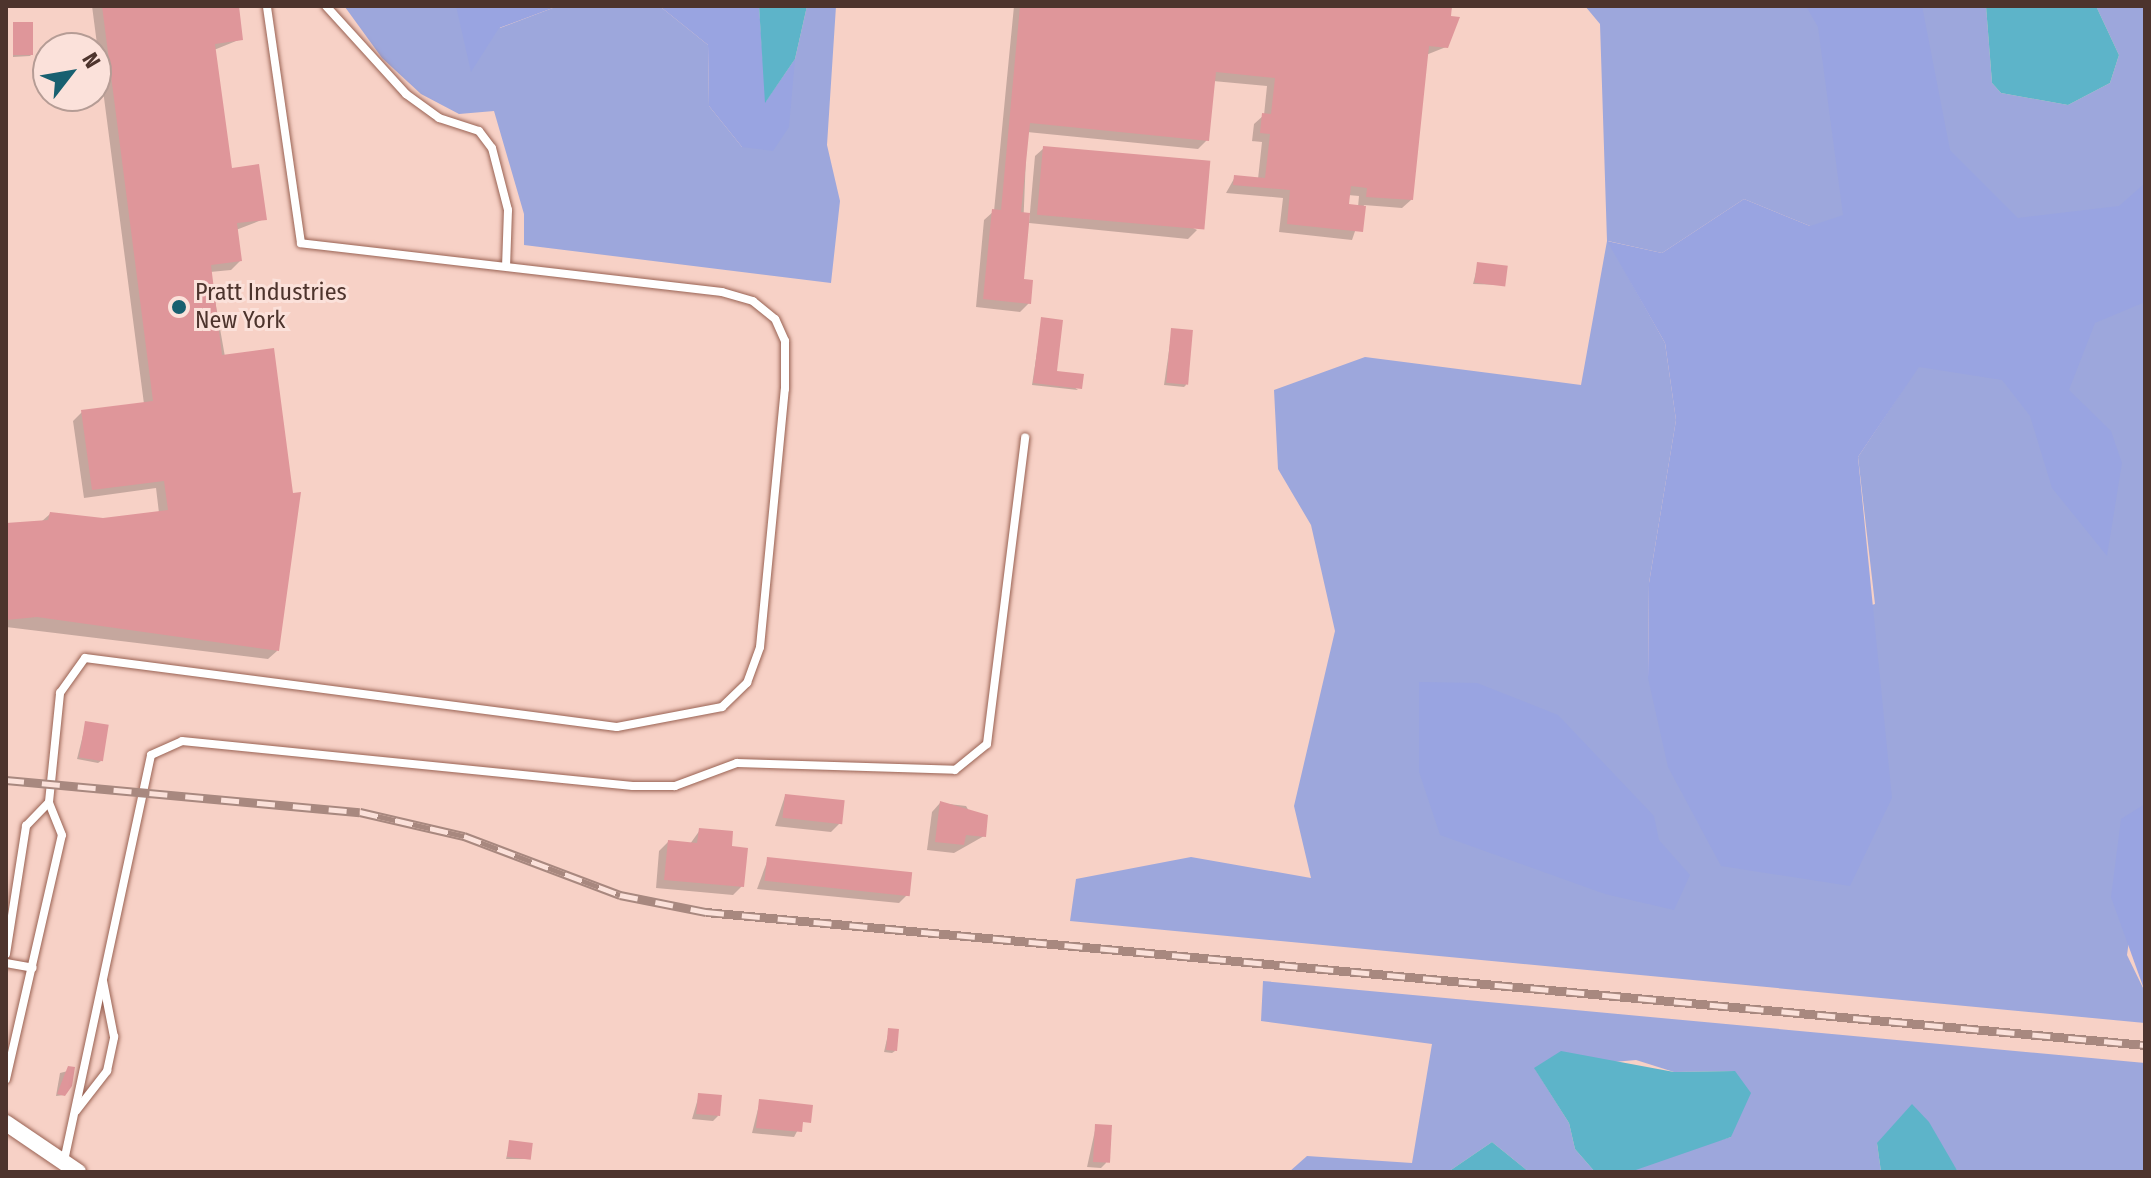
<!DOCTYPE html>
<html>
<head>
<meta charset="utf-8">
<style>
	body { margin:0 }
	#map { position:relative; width:2151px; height:1178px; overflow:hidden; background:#f7d1c6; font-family:"Fira Sans Condensed",sans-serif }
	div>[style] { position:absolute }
	.green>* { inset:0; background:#9da7dc }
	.forest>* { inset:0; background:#99a4e1 }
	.water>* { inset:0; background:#5db4c9 }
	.shadow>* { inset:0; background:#0003 }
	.building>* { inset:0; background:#df969a; transform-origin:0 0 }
	.roads { filter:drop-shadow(0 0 2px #996253) drop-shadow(0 0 2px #996253) }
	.service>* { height:8px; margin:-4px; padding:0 4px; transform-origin:4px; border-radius:4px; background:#fff }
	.minor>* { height:16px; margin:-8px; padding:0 8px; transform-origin:8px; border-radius:8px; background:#fff }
	.rail>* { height:9px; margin-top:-4.5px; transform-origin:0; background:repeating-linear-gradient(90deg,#fbe1da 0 18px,#a8887f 0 36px); box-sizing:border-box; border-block:2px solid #a8887f }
	.dots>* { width:22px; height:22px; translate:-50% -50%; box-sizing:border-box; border:4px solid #fbe1da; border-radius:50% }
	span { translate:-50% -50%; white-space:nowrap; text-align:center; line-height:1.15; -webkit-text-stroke:6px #fbe1da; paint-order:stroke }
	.poi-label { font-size:24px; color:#4d342d }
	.left { translate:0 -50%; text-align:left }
	.frame { position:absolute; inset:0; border:8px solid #4d342d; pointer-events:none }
	.north { position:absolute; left:32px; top:32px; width:80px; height:80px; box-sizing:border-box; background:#fbe1da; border:2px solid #b59c95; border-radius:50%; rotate:59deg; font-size:22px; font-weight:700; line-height:32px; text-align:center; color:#4d342d }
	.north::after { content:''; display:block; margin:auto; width:28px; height:36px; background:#186070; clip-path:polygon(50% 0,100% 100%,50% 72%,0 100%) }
</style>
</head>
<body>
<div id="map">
	<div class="green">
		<i style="clip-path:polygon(493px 6px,500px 28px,558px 6px,662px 8px,708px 45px,709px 106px,742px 147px,795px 59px,807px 6px,836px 6px,827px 145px,840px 201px,831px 283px,524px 245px,524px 214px,494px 111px,459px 114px,421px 94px,382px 58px,345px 7px)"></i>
		<i style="clip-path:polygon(evenodd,1585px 6px,1986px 6px,1992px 83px,2001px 93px,2068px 105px,2110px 83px,2119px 55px,2096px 6px,2145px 6px,2145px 826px,2127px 955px,2145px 992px,2145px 1023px,1070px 921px,1076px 879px,1191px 857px,1311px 878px,1294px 806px,1335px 631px,1311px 525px,1278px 469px,1274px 390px,1365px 357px,1581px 385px,1607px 241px,1600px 24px,1585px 6px,1744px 199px,1810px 226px,1918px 367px,1858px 457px,1875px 604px,1648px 678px,1649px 583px,1676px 420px,1665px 343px,1608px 241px,1662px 253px,1744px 199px)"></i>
		<i style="clip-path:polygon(1263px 981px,2145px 1063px,2145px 1172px,1958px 1172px,1948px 1158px,1877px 1143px,1881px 1172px,1630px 1172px,1629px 1166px,1731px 1137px,1735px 1071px,1674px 1072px,1636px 1060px,1535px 1069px,1569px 1123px,1575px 1149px,1595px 1172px,1529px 1172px,1492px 1142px,1448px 1172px,1289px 1172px,1307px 1156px,1412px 1163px,1432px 1044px,1261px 1021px)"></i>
	</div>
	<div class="forest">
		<i style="clip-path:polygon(456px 6px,558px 6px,499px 28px,471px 72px)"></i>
		<i style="clip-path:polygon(640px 6px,759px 6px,766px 101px,795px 59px,789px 127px,773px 151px,742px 147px,709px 106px,708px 45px,662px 8px)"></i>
		<i style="clip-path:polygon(1806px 6px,1922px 6px,1950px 150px,2018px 218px,2119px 206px,2145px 183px,2145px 302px,2095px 323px,2069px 390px,2111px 431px,2122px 463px,2107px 556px,2052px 488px,2030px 416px,2002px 380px,1919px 367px,1858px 457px,1892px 798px,1850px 886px,1721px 866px,1668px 767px,1648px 678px,1649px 583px,1676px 420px,1665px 343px,1607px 241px,1662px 253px,1744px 199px,1810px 226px,1843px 215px,1818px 27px)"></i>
		<i style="clip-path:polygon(1419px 682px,1477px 683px,1558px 715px,1654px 816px,1659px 840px,1690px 875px,1674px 910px,1605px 894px,1440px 835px,1419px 772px)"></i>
		<i style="clip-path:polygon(2145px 804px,2145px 992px,2111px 897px,2121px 819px)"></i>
	</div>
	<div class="water">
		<i style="clip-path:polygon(759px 6px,807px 6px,795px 59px,765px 103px)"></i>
		<i style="clip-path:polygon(1986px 6px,2096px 6px,2119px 55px,2110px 83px,2068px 105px,2001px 93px,1992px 83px)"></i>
		<i style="clip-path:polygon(1561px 1051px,1674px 1072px,1735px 1071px,1751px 1093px,1731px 1137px,1630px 1172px,1595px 1172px,1575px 1149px,1569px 1123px,1534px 1068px)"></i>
		<i style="clip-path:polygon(1912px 1104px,1929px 1122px,1958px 1172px,1881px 1172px,1877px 1143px)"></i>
		<i style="clip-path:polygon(1492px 1142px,1529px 1172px,1448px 1172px)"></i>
	</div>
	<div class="shadow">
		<i style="clip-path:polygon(92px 6px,237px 6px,241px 39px,214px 50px,230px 170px,264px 219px,236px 230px,240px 261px,231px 270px,210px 272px,277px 651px,268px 659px,6px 627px,6px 525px,41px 522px,50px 514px,103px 520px,159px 513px,156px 488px,84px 498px,73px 421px,82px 412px,144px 404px)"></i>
		<i style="clip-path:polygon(evenodd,1014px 6px,1452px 6px,1449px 18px,1458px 18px,1446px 47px,1426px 55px,1411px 200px,1402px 208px,1364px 205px,1352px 240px,1279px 232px,1283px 198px,1226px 193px,1235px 177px,1258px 179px,1262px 142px,1252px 141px,1254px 124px,1264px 115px,1267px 86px,1213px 81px,1207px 140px,1198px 149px,1027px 132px,1021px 280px,1029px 303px,1020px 312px,976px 307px,984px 220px,994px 211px,1014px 6px,1348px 195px,1359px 196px,1358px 207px,1347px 206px,1348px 195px)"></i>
		<i style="clip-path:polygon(14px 24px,32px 54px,30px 56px,13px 57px)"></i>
		<i style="clip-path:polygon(1044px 148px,1197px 230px,1188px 239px,1029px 223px,1035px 156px)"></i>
		<i style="clip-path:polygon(1478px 264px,1503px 285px,1473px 284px)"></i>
		<i style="clip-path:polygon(1042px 319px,1055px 372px,1078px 390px,1032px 385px)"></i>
		<i style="clip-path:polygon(1172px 330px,1186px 385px,1184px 387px,1164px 385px)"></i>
		<i style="clip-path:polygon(86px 723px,101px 761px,98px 763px,77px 759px)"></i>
		<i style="clip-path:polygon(785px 796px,840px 823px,831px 832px,775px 826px)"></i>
		<i style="clip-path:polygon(940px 803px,966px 806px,984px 836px,954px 853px,927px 850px,932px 812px)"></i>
		<i style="clip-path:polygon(700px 830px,730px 848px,742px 886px,733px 895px,656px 888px,659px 851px,668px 842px,690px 844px)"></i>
		<i style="clip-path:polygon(768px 859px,908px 894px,899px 903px,757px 889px)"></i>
		<i style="clip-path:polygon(889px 1030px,895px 1051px,892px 1053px,884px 1052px)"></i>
		<i style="clip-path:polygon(72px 1070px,64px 1095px,56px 1096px,60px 1073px)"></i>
		<i style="clip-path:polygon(699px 1095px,718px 1116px,713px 1121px,692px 1119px)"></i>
		<i style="clip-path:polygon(760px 1101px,810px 1107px,794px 1137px,752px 1133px)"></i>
		<i style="clip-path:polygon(1096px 1126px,1106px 1163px,1101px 1168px,1087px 1167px)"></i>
		<i style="clip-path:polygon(510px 1142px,530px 1159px,506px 1159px)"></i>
	</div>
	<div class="building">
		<i style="clip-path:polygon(102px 6px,239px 6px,243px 40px,215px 44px,232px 168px,259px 164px,267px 220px,237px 223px,242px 261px,211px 265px,222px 355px,274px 348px,293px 493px,301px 492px,279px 651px,37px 617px,6px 620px,6px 523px,48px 520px,50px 512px,103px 518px,168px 510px,164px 481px,92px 490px,81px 410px,153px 401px)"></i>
		<i style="clip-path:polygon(1020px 6px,1452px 6px,1451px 16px,1460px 17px,1448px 48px,1429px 46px,1413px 200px,1366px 197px,1367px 188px,1351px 186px,1349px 204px,1366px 206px,1363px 232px,1287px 224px,1290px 190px,1233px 185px,1234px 175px,1265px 178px,1270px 134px,1260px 133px,1262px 113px,1271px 114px,1275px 78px,1216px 72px,1209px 141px,1030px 123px,1021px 212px,1030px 213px,1024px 279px,1033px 280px,1031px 304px,983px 299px,992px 209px,1001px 210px)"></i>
		<i style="left:13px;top:22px;width:20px;height:33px"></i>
		<i style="left:1043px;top:146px;width:168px;height:69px;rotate:5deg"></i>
		<i style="left:1477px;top:262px;width:31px;height:21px;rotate:7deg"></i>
		<i style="clip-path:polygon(1041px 317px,1063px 320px,1057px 371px,1084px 374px,1082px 389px,1033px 383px)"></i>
		<i style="left:1171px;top:328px;width:22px;height:55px;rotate:5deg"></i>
		<i style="left:85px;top:721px;width:24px;height:37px;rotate:9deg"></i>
		<i style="left:785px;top:794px;width:60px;height:24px;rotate:6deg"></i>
		<i style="clip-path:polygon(940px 801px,988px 815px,986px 837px,966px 835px,964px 845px,935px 842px)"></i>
		<i style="clip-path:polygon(699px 828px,733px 831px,732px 846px,748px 848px,744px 887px,664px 880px,668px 840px,697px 843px)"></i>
		<i style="left:767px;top:857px;width:146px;height:24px;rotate:6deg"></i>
		<i style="left:888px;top:1028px;width:11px;height:22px;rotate:5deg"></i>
		<i style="clip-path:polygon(68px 1066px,75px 1067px,72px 1086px,65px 1096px,57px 1094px)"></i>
		<i style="left:698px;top:1093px;width:24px;height:21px;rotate:5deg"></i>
		<i style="clip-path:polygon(759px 1099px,813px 1105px,811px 1123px,803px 1122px,802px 1132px,756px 1128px)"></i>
		<i style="left:1095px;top:1124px;width:17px;height:38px;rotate:3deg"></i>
		<i style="left:509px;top:1140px;width:24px;height:17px;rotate:7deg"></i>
	</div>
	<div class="roads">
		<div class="service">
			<i style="left:326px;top:6px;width:119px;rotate:47.7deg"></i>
			<i style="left:406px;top:94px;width:41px;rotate:36deg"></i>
			<i style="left:439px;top:118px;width:42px;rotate:18deg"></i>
			<i style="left:479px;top:131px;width:21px;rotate:53deg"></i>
			<i style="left:492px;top:148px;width:64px;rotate:75.5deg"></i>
			<i style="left:508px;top:210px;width:56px;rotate:92deg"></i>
			<i style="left:6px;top:954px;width:130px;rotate:-81.1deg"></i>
			<i style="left:26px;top:826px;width:33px;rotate:-46deg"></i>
			<i style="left:6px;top:963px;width:27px;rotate:10deg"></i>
			<i style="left:6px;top:1079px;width:250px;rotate:-77.1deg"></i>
			<i style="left:62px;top:835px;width:35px;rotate:-112deg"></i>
			<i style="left:49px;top:802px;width:110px;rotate:-84.2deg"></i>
			<i style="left:60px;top:693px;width:43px;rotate:-54.5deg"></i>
			<i style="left:85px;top:658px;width:536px;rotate:7.39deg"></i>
			<i style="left:617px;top:727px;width:107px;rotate:-10.8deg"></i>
			<i style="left:722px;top:707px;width:35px;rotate:-44deg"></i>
			<i style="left:747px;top:683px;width:38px;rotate:-70deg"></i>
			<i style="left:760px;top:647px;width:259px;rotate:-84.5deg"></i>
			<i style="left:785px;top:389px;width:48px;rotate:-90deg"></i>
			<i style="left:785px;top:341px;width:24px;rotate:-114deg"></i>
			<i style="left:775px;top:319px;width:28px;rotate:-141deg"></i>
			<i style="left:753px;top:301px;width:32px;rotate:-164deg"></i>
			<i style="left:722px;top:292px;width:424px;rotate:-173.4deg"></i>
			<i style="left:301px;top:243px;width:239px;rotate:-98.2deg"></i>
			<i style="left:76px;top:1111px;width:51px;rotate:-52.2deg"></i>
			<i style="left:107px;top:1071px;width:35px;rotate:-78deg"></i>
			<i style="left:114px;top:1037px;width:57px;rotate:-101.1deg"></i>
			<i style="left:64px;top:1161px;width:415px;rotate:-77.9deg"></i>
			<i style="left:151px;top:755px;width:34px;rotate:-24deg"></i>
			<i style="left:182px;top:741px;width:453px;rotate:5.7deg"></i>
			<i style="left:633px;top:786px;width:42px"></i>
			<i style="left:675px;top:786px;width:66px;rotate:-20.4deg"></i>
			<i style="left:737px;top:763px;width:218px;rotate:1.8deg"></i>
			<i style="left:955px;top:770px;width:41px;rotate:-39.1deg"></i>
			<i style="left:987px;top:744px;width:309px;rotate:-82.9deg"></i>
		</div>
		<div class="minor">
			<i style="left:6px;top:1123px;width:87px;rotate:34.2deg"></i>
		</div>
	</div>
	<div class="rail">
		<i style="left:6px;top:780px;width:355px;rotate:5.2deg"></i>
		<i style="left:360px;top:812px;width:107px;rotate:13deg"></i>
		<i style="left:464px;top:836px;width:167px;rotate:20.7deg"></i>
		<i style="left:620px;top:895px;width:88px;rotate:11.2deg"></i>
		<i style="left:706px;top:912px;width:1445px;rotate:5.28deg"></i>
	</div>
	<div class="dots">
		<i style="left:179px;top:307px;background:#186070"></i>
	</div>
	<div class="poi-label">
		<span class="left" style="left:195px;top:307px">Pratt Industries<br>New York</span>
	</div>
	<div class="frame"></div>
	<div class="north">N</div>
</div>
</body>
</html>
